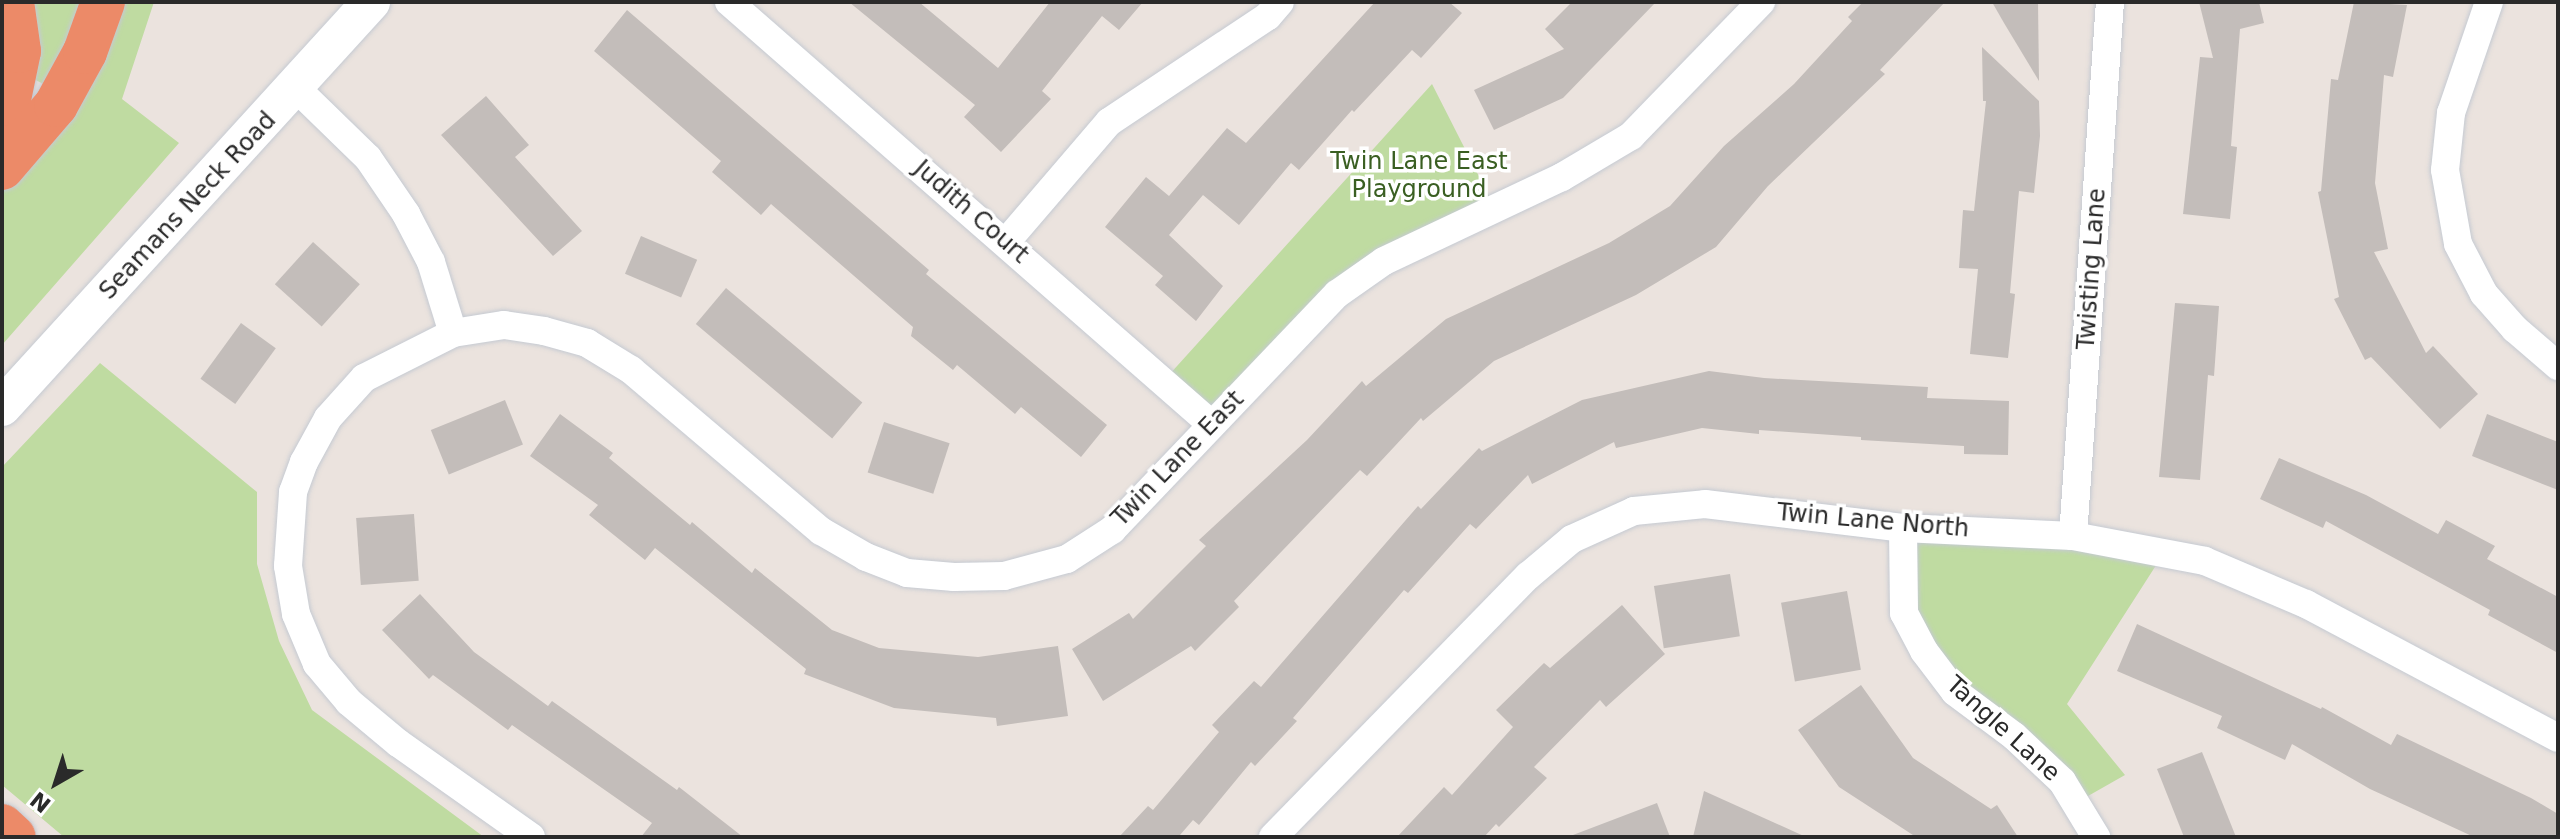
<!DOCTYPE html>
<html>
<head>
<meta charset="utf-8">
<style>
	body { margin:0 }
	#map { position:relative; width:2560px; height:839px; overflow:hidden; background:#ebe3de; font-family:"DejaVu Sans",sans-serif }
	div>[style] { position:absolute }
	.green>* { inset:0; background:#bfdba1 }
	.building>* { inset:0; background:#c3bdba; transform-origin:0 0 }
	.roads { filter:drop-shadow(0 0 2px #c5cad2) drop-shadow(0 0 2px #c5cad2) }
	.street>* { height:28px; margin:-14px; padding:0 14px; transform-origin:14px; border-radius:14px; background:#fff }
	.secondary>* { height:38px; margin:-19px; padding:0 19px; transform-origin:19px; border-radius:19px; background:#fff }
	.highway>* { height:44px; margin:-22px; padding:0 22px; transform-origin:22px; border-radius:22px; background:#ec8a68 }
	span { translate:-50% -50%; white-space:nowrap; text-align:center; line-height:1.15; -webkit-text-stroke:7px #fff; paint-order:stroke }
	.park-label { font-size:24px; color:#3a5f22 }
	.street-label { font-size:24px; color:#2a2a2a }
	.frame { position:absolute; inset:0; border:4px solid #2a2a2a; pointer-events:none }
	.north { position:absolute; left:16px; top:743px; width:80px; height:80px; -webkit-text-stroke:6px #fff; paint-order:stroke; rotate:219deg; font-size:22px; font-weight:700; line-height:32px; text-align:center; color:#2a2a2a }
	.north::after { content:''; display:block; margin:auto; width:28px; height:36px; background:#2a2a2a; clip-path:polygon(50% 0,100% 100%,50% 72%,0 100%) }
</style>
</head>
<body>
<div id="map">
	<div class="green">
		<i style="clip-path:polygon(25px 2px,85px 2px,49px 87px,30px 77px)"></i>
		<i style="clip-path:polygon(120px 2px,154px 2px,122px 99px,179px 143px,2px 345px,2px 185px)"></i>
		<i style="clip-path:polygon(1432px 84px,1492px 202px,1387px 250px,1211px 415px,1168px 376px)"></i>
		<i style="clip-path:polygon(100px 363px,257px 492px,257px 564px,279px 641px,312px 710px,484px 837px,64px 837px,2px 785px,2px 467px)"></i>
		<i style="clip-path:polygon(1905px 530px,2162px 556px,2067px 704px,2125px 775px,2081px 800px,1957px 690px,1907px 612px)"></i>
	</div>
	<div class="building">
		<i style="clip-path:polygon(849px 2px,919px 2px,998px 68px,1050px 2px,1143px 2px,1119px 30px,1102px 16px,1042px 91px,1051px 99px,1001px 152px,964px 117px,975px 105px)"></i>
		<i style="clip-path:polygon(1375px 2px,1449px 2px,1462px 13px,1421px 58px,1412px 50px,1354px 112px,1352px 110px,1299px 170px,1291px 163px,1239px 225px,1203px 195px,1169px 235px,1223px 286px,1196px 321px,1155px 285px,1163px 276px,1105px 227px,1146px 177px,1169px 196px,1227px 128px,1246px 143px)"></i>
		<i style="clip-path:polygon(1572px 2px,1656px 2px,1563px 98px,1494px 130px,1474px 90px,1564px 49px,1545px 29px)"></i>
		<i style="clip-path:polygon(1863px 2px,1945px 2px,1880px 70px,1885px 74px,1768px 186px,1716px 247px,1636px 295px,1494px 361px,1423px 421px,1421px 418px,1367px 476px,1360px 470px,1234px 601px,1239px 607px,1195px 651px,1191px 646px,1103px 701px,1072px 649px,1129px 613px,1133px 619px,1206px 546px,1199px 540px,1307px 440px,1362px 381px,1366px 386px,1446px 319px,1609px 243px,1670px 206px,1724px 146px,1794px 84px,1852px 21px,1848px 17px)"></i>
		<i style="clip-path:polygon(1992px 2px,2038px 2px,2039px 81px,2004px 23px)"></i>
		<i style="clip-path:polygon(2199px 2px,2259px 2px,2264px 23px,2240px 29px,2231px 146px,2237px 147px,2230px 219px,2183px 214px,2200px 57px,2213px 58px)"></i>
		<i style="clip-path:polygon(2354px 2px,2407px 5px,2393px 77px,2384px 75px,2375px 183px,2388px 249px,2374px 252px,2426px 353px,2433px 346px,2478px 394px,2440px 429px,2371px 357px,2365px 360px,2334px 299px,2339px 297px,2318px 192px,2321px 191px,2331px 79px,2338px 80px)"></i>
		<i style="clip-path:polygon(627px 10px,929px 270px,926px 274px,1107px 425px,1081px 457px,1021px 407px,1015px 414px,957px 365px,953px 370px,911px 336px,913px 327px,771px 204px,761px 215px,712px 172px,721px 161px,594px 51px)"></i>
		<i style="clip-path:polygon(1982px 47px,2039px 101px,2040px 136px,2034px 193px,2019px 191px,2010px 293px,2015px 294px,2008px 358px,1970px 354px,1978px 269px,1959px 268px,1963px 210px,1974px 211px,1986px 101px,1983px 101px)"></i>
		<i style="clip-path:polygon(486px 96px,529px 145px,515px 157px,582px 231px,553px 256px,441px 135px)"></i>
		<i style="left:641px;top:236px;width:61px;height:41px;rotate:23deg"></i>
		<i style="left:313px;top:242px;width:63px;height:57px;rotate:42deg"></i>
		<i style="left:726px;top:288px;width:178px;height:47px;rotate:40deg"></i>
		<i style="clip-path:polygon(2175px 303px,2219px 306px,2214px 376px,2208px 375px,2200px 480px,2159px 477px)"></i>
		<i style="left:241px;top:323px;width:43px;height:69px;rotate:36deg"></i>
		<i style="clip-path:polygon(1709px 371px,1764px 378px,1928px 387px,1927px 398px,2009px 401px,2008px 455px,1964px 454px,1964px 446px,1861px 440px,1861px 437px,1759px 430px,1759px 434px,1702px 428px,1616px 448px,1614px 442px,1532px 484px,1528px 475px,1476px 529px,1470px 524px,1408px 593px,1404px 590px,1293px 718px,1297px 721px,1255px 766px,1251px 762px,1199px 825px,1193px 820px,1180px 835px,1183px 837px,1119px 837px,1148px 806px,1153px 810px,1219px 732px,1212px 725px,1254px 681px,1261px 687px,1418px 506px,1421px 509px,1479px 448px,1482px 451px,1582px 400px)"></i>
		<i style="left:505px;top:400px;width:48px;height:80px;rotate:68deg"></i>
		<i style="clip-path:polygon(560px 414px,613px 453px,609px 458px,690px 525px,692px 522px,752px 573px,755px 568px,832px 630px,879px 648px,978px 657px,1058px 646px,1068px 716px,997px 726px,996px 718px,894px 708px,804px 674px,806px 669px,655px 548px,645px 560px,589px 515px,598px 505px,530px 456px)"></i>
		<i style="clip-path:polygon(2487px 414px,2558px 442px,2558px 490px,2472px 456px)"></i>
		<i style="left:884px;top:422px;width:69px;height:53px;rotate:18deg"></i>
		<i style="clip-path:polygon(2279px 458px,2366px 495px,2438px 534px,2446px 520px,2495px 546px,2487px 559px,2558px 597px,2558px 653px,2488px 615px,2490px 610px,2326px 521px,2323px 528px,2260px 499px)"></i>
		<i style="left:414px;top:514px;width:67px;height:58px;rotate:86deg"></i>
		<i style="left:1730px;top:574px;width:63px;height:77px;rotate:81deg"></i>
		<i style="left:1847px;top:591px;width:80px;height:67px;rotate:80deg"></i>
		<i style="clip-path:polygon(420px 594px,474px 652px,548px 706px,552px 701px,677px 790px,679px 787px,743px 837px,641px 837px,652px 823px,512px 725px,508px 730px,433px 675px,429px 679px,382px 630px)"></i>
		<i style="clip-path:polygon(1622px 605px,1665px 654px,1606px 707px,1600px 700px,1534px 767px,1547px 778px,1499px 827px,1496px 824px,1484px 837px,1397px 837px,1444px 787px,1452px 795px,1513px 727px,1496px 710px,1544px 663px,1550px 668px)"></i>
		<i style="clip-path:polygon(2137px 624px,2321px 709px,2322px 707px,2391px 745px,2397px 734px,2531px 798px,2558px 814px,2558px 837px,2474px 837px,2370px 789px,2292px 744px,2285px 760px,2217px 728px,2222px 716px,2117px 671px)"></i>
		<i style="clip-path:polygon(1861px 685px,1913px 758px,1991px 809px,1997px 805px,2018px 837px,1916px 837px,1839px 787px,1798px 730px)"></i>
		<i style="clip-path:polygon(2202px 752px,2236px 837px,2184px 837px,2157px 769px)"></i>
		<i style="clip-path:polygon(1704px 791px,1806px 837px,1693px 837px)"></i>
		<i style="clip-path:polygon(1657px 803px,1670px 837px,1573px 837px,1573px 835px)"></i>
	</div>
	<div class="roads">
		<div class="street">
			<i style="left:729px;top:2px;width:641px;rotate:41.2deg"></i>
			<i style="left:2489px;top:2px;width:117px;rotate:108.9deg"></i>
			<i style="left:2451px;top:113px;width:57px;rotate:96deg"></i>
			<i style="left:2445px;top:170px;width:75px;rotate:80deg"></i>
			<i style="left:2458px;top:244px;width:56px;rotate:62.5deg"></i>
			<i style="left:2484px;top:294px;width:47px;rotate:48.5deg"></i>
			<i style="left:2515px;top:329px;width:57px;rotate:40.7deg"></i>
			<i style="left:296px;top:88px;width:100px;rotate:44.2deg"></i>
			<i style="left:368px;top:158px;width:68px;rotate:55.8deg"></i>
			<i style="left:406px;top:214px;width:54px;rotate:62.5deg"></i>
			<i style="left:431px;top:262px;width:74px;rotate:72.8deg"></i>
			<i style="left:1006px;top:242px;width:158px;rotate:-49.4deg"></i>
			<i style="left:1109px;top:122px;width:191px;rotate:-33.7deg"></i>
			<i style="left:1268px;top:16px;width:18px;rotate:-49deg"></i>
			<i style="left:1903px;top:528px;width:85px;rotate:89.3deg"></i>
			<i style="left:1904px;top:613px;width:43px;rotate:62.2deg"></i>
			<i style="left:1924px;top:651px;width:51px;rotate:52.9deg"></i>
			<i style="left:1955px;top:692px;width:74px;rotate:36.7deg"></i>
			<i style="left:2014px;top:736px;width:66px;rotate:43.2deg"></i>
			<i style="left:2062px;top:781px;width:66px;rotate:58.7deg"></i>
			<i style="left:2073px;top:536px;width:535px;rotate:-86.04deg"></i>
			<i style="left:531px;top:837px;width:163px;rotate:-144.7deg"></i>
			<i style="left:398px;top:743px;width:64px;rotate:-140.1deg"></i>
			<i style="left:349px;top:702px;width:50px;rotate:-130.1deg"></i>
			<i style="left:317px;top:664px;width:54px;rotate:-112.8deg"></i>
			<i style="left:296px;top:614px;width:49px;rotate:-99.5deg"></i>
			<i style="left:288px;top:566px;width:74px;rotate:-86.1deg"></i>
			<i style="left:293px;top:492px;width:32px;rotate:-70deg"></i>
			<i style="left:304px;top:462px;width:50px;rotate:-61.4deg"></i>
			<i style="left:328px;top:418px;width:54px;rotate:-48deg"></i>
			<i style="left:364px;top:378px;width:100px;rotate:-26.8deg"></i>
			<i style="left:453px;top:333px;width:52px;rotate:-8.9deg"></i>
			<i style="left:504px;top:325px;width:40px;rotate:8.5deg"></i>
			<i style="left:544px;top:331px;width:45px;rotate:15.6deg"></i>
			<i style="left:587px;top:343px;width:52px;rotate:31.5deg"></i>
			<i style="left:631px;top:370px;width:249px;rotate:40.3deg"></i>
			<i style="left:821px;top:531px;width:52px;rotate:30deg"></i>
			<i style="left:866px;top:557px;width:44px;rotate:21.3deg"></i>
			<i style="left:907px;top:573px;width:47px;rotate:4.9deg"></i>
			<i style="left:954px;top:577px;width:50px;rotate:-1.1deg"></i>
			<i style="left:1004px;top:576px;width:65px;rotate:-15.1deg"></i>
			<i style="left:1067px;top:559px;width:54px;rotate:-32.8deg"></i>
			<i style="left:1112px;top:530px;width:326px;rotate:-46.4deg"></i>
			<i style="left:1337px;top:294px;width:57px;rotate:-35.1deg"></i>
			<i style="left:1384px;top:261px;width:197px;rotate:-25.3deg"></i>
			<i style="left:1562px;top:177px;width:80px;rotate:-30.7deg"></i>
			<i style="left:1631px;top:136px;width:187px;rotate:-45.9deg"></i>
			<i style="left:1273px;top:837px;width:365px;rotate:-45.7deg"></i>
			<i style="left:1528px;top:576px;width:57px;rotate:-40.1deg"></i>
			<i style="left:1572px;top:539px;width:68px;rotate:-24.3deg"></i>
			<i style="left:1634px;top:511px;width:71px;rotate:-5.6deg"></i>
			<i style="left:1705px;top:504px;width:199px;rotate:6.9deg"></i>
			<i style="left:1903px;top:528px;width:170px;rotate:2.7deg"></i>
			<i style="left:2073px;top:536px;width:134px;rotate:10.7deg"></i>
			<i style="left:2205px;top:561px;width:110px;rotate:23.1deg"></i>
			<i style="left:2306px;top:604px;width:285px;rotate:28deg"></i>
		</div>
		<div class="secondary">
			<i style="left:2px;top:407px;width:548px;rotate:-47.66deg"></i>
		</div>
		<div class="highway">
			<i style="left:2px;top:113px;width:11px;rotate:-56deg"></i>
			<i style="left:8px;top:104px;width:54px;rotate:-78.3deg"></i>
			<i style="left:19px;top:51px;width:49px;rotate:-98.1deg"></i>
			<i style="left:2px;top:168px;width:83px;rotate:-49.4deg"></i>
			<i style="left:56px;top:105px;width:60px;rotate:-61.3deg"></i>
			<i style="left:85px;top:52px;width:53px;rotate:-70.2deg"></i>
			<i style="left:2px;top:826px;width:16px;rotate:43deg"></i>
		</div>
	</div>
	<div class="park-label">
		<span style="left:1419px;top:176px">Twin Lane East<br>Playground</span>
	</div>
	<div class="street-label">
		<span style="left:188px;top:206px;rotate:-47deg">Seamans Neck Road</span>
		<span style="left:971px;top:212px;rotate:41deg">Judith Court</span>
		<span style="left:2092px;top:269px;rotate:-86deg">Twisting Lane</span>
		<span style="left:1178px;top:459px;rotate:-46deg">Twin Lane East</span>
		<span style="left:1873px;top:521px;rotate:5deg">Twin Lane North</span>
		<span style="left:2003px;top:729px;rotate:42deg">Tangle Lane</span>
	</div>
	<div class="frame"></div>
	<div class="north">N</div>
</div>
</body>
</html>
